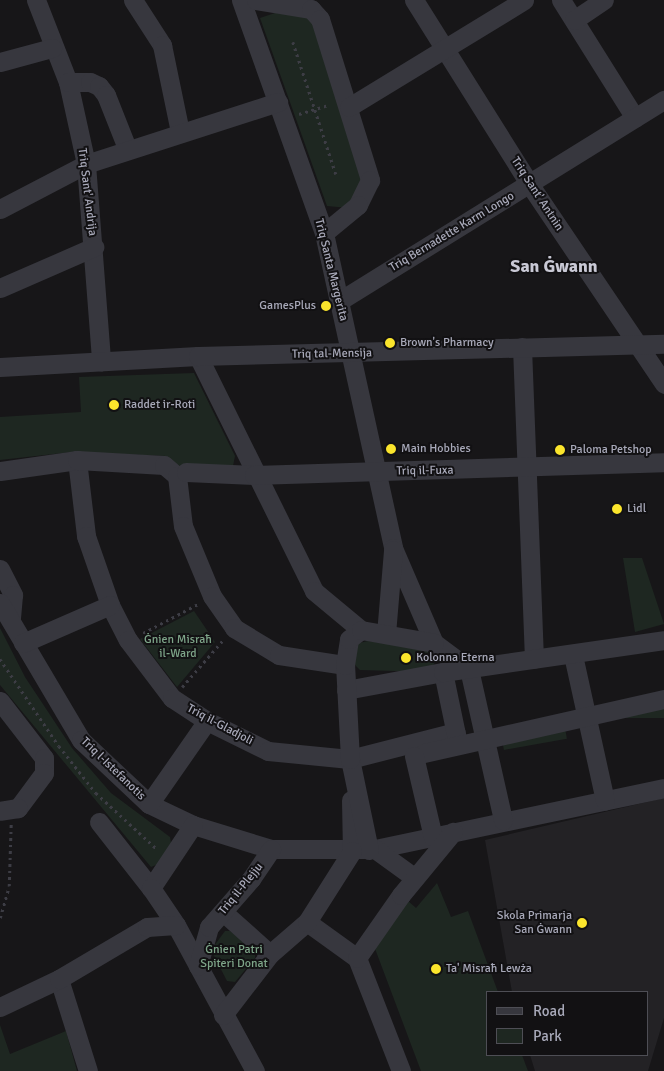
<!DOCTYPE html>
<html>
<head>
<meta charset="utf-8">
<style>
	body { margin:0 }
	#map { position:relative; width:664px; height:1071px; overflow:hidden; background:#171618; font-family:Signika,sans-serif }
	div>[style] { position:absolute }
	.built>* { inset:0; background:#232225 }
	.green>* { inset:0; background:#1e2721; transform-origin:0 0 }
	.path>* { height:2.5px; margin-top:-1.25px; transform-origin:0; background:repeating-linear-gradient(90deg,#3d3d45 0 2.5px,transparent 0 6.5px) }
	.minor>* { height:19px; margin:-9.5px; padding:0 9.5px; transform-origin:9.5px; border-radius:9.5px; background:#37373e }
	.dots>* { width:14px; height:14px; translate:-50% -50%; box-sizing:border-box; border:2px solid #121113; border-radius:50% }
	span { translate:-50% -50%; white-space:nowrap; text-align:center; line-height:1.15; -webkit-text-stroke:4px #121113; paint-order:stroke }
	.street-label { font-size:12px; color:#a8a9b9 }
	.poi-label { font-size:12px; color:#a8a9b9 }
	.right { translate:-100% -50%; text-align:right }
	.left { translate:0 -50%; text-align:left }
	.park-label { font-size:12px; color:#7ea589 }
	.district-label { font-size:18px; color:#c9c9d5; font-weight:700 }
	.legend { position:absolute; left:486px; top:991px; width:162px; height:65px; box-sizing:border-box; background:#121113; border:1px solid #4e4e55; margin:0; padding:6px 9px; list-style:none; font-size:15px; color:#a8a9b9 }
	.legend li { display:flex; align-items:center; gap:10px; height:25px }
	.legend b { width:25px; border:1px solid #4e4e55 }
</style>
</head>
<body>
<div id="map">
	<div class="built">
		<i style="clip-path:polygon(664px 798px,664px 1018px,648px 1071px,535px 1071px,530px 1055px,648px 1055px,648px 992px,512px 992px,485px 840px)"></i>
	</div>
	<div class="green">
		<i style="clip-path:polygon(287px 9px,311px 19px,365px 184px,349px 208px,327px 206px,260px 18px)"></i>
		<i style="clip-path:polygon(194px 373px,235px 456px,233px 466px,180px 466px,166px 456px,72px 452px,0 460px,0 417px,81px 412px,79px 377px)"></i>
		<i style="clip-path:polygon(623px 558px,642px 558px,664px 624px,635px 632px)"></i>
		<i style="clip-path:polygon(194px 611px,215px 642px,177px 687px,140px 639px)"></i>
		<i style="clip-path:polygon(0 628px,25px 677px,72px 748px,111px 793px,170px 837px,171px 843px,161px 863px,151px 867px,0 685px)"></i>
		<i style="clip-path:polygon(368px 641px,430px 650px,436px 661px,428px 672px,360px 670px,353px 663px,355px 651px,359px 643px)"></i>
		<i style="left:664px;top:707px;width:11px;height:63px;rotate:90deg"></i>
		<i style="left:565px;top:728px;width:11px;height:64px;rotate:80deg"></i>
		<i style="clip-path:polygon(437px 883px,451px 917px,468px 911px,498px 992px,488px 992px,488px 1055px,522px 1055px,528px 1071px,421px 1071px,374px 946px,407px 900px,416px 908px)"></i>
		<i style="clip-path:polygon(225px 931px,230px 931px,255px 950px,255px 958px,235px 982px,227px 981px,211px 950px)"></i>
		<i style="clip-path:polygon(0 1025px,10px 1054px,66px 1031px,77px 1071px,0 1071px)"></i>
	</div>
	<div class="path">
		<i style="left:293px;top:42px;width:139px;rotate:72deg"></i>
		<i style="left:299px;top:114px;width:31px;rotate:-17deg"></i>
		<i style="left:143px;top:633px;width:64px;rotate:-27.8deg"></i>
		<i style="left:0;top:659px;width:105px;rotate:55.9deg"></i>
		<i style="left:59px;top:746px;width:60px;rotate:51.8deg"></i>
		<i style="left:96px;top:793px;width:83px;rotate:42.6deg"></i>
		<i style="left:182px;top:687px;width:62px;rotate:-48.9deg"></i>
		<i style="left:0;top:918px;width:33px;rotate:-74deg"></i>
		<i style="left:9px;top:886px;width:62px;rotate:-88.2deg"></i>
	</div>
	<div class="minor">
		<i style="left:36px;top:0;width:88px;rotate:68.7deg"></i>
		<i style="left:68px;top:82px;width:84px;rotate:77.6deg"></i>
		<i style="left:86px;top:164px;width:198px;rotate:85.6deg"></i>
		<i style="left:133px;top:0;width:54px;rotate:57.2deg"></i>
		<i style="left:162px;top:45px;width:89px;rotate:78.3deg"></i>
		<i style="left:241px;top:0;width:247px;rotate:70.4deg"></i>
		<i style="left:324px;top:233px;width:322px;rotate:77.6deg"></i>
		<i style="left:393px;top:548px;width:103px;rotate:66.7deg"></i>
		<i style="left:434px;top:643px;width:44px;rotate:36.6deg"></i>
		<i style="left:256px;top:0;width:56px;rotate:9.3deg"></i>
		<i style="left:311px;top:9px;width:13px;rotate:48deg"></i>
		<i style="left:320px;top:19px;width:169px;rotate:72.7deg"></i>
		<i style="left:370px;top:180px;width:28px;rotate:116deg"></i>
		<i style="left:358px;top:205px;width:44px;rotate:140.5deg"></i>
		<i style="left:414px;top:0;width:218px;rotate:57.9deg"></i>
		<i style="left:530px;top:185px;width:240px;rotate:56deg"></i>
		<i style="left:561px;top:0;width:139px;rotate:57.9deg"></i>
		<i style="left:574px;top:20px;width:36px;rotate:-34deg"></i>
		<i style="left:0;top:62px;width:54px;rotate:-15.1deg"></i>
		<i style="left:68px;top:82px;width:22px"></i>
		<i style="left:90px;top:82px;width:10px;rotate:24deg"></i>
		<i style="left:99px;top:86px;width:11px;rotate:52deg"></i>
		<i style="left:106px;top:95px;width:57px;rotate:68.4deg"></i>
		<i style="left:349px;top:107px;width:205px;rotate:-31.4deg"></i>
		<i style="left:0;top:209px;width:97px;rotate:-27.6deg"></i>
		<i style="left:86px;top:164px;width:202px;rotate:-17.9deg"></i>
		<i style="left:0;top:288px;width:103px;rotate:-23.6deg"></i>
		<i style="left:341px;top:300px;width:380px;rotate:-31.8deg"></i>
		<i style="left:522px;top:347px;width:312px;rotate:87.8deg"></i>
		<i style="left:198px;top:356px;width:262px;rotate:63.7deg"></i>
		<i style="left:314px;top:591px;width:61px;rotate:39.7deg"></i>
		<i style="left:0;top:367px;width:198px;rotate:-3.2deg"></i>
		<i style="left:198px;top:356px;width:466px;rotate:-1.5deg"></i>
		<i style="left:77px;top:460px;width:77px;rotate:83.2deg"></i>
		<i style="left:86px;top:536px;width:73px;rotate:70.8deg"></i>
		<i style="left:110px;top:605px;width:39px;rotate:63deg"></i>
		<i style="left:128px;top:640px;width:73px;rotate:52.8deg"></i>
		<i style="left:172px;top:698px;width:42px;rotate:33.3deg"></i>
		<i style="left:207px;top:721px;width:68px;rotate:26.2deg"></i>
		<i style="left:268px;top:751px;width:82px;rotate:5.6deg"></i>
		<i style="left:350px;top:759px;width:109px;rotate:-14.3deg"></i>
		<i style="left:0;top:471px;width:78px;rotate:-8.1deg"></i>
		<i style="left:77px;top:460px;width:87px;rotate:3.3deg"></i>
		<i style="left:164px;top:465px;width:17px;rotate:40deg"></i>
		<i style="left:177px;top:476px;width:50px;rotate:83.2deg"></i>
		<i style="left:183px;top:526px;width:76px;rotate:67.5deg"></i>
		<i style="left:212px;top:596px;width:39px;rotate:55deg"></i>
		<i style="left:234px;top:628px;width:52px;rotate:31deg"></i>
		<i style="left:279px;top:655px;width:67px;rotate:8.6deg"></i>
		<i style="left:186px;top:472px;width:68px;rotate:2.5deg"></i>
		<i style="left:254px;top:475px;width:410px;rotate:-1.8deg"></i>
		<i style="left:0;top:569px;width:29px;rotate:63deg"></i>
		<i style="left:13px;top:595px;width:25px;rotate:95deg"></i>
		<i style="left:0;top:603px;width:159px;rotate:59.4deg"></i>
		<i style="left:81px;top:740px;width:93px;rotate:43.3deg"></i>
		<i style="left:149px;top:804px;width:49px;rotate:25.5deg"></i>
		<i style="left:193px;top:825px;width:82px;rotate:17.1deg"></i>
		<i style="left:271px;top:849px;width:104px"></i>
		<i style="left:375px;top:849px;width:295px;rotate:-11.9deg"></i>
		<i style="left:386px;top:634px;width:84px;rotate:-85.2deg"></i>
		<i style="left:23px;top:643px;width:95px;rotate:-23.6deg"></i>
		<i style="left:573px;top:655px;width:149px;rotate:77.6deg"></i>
		<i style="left:469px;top:669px;width:155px;rotate:77.3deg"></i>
		<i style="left:443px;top:672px;width:74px;rotate:78.2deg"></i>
		<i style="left:346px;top:690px;width:99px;rotate:-10.5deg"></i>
		<i style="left:443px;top:672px;width:223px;rotate:-8.2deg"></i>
		<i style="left:0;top:701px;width:72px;rotate:52.3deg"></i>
		<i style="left:44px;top:758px;width:15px;rotate:90deg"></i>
		<i style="left:44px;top:773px;width:44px;rotate:126.6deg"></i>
		<i style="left:18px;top:808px;width:18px;rotate:171deg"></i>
		<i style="left:424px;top:753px;width:246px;rotate:-12.7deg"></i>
		<i style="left:414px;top:756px;width:83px;rotate:76.8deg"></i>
		<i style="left:351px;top:800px;width:51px;rotate:88.9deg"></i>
		<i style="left:149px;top:804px;width:101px;rotate:-55.1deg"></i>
		<i style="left:99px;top:822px;width:84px;rotate:51.8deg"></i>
		<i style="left:193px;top:825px;width:76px;rotate:123.7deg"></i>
		<i style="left:151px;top:888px;width:45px;rotate:56deg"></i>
		<i style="left:176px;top:925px;width:166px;rotate:61.6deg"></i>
		<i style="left:375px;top:849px;width:49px;rotate:35.9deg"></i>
		<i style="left:369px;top:850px;width:93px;rotate:-101.8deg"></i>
		<i style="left:350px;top:759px;width:94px;rotate:-93deg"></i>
		<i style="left:345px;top:665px;width:26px;rotate:-81deg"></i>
		<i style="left:349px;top:639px;width:15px;rotate:-37deg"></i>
		<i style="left:361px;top:630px;width:74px;rotate:10.1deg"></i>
		<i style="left:223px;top:912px;width:63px;rotate:41.8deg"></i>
		<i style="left:307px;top:922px;width:62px;rotate:35.8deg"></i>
		<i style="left:357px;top:958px;width:121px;rotate:68.7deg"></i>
		<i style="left:357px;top:958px;width:77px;rotate:-55.1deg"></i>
		<i style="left:401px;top:895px;width:82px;rotate:-50.5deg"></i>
		<i style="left:198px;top:966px;width:41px;rotate:-74.2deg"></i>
		<i style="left:209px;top:927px;width:64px;rotate:-48.8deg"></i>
		<i style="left:251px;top:879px;width:36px;rotate:-56deg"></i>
		<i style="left:59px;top:979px;width:96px;rotate:72.5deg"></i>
		<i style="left:0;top:1007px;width:65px;rotate:-25.4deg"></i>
		<i style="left:59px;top:979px;width:102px;rotate:-30.6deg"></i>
		<i style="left:147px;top:927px;width:29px;rotate:-4deg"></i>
		<i style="left:223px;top:1015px;width:77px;rotate:-52.4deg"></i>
		<i style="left:270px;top:954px;width:49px;rotate:-40.9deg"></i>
		<i style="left:307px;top:922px;width:84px;rotate:-57.6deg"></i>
	</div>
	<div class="dots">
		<i style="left:326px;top:306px;background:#fbe52c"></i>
		<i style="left:390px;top:343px;background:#fbe52c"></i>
		<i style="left:114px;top:405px;background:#fbe52c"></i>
		<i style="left:391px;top:449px;background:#fbe52c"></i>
		<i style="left:560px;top:450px;background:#fbe52c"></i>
		<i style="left:617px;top:509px;background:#fbe52c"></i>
		<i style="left:406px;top:658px;background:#fbe52c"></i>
		<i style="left:582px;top:923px;background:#fbe52c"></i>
		<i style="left:436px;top:969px;background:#fbe52c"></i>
	</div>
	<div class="street-label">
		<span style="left:87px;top:192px;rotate:83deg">Triq Sant' Andrija</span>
		<span style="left:537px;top:194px;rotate:57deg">Triq Sant' Antnin</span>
		<span style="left:452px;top:232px;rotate:-31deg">Triq Bernadette Karm Longo</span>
		<span style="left:331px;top:270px;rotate:76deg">Triq Santa Margerita</span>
		<span style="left:332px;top:354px;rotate:-1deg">Triq tal-Mensija</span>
		<span style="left:425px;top:471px;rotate:-1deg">Triq il-Fuxa</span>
		<span style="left:220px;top:725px;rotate:28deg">Triq il-Gladjoli</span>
		<span style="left:113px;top:769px;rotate:44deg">Triq l-Istefanotis</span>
		<span style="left:241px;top:889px;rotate:-51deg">Triq il-Plejju</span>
	</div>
	<div class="poi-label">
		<span class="right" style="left:316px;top:306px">GamesPlus</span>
		<span class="left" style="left:400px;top:343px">Brown's Pharmacy</span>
		<span class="left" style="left:124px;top:405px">Raddet ir-Roti</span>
		<span class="left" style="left:401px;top:449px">Main Hobbies</span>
		<span class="left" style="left:570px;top:450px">Paloma Petshop</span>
		<span class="left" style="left:627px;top:509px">Lidl</span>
		<span class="left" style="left:416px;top:658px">Kolonna Eterna</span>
		<span class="right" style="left:572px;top:923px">Skola Primarja<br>San Ġwann</span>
		<span class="left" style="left:446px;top:969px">Ta' Misraħ Lewża</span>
	</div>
	<div class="park-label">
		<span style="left:178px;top:647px">Ġnien Misraħ<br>il-Ward</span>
		<span style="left:234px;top:957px">Ġnien Patri<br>Spiteri Donat</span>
	</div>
	<div class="district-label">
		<span style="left:554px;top:266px">San Ġwann</span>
	</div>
	<ul class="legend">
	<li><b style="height:6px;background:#37373e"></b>Road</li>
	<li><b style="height:14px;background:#1e2721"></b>Park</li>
	</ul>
</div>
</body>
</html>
